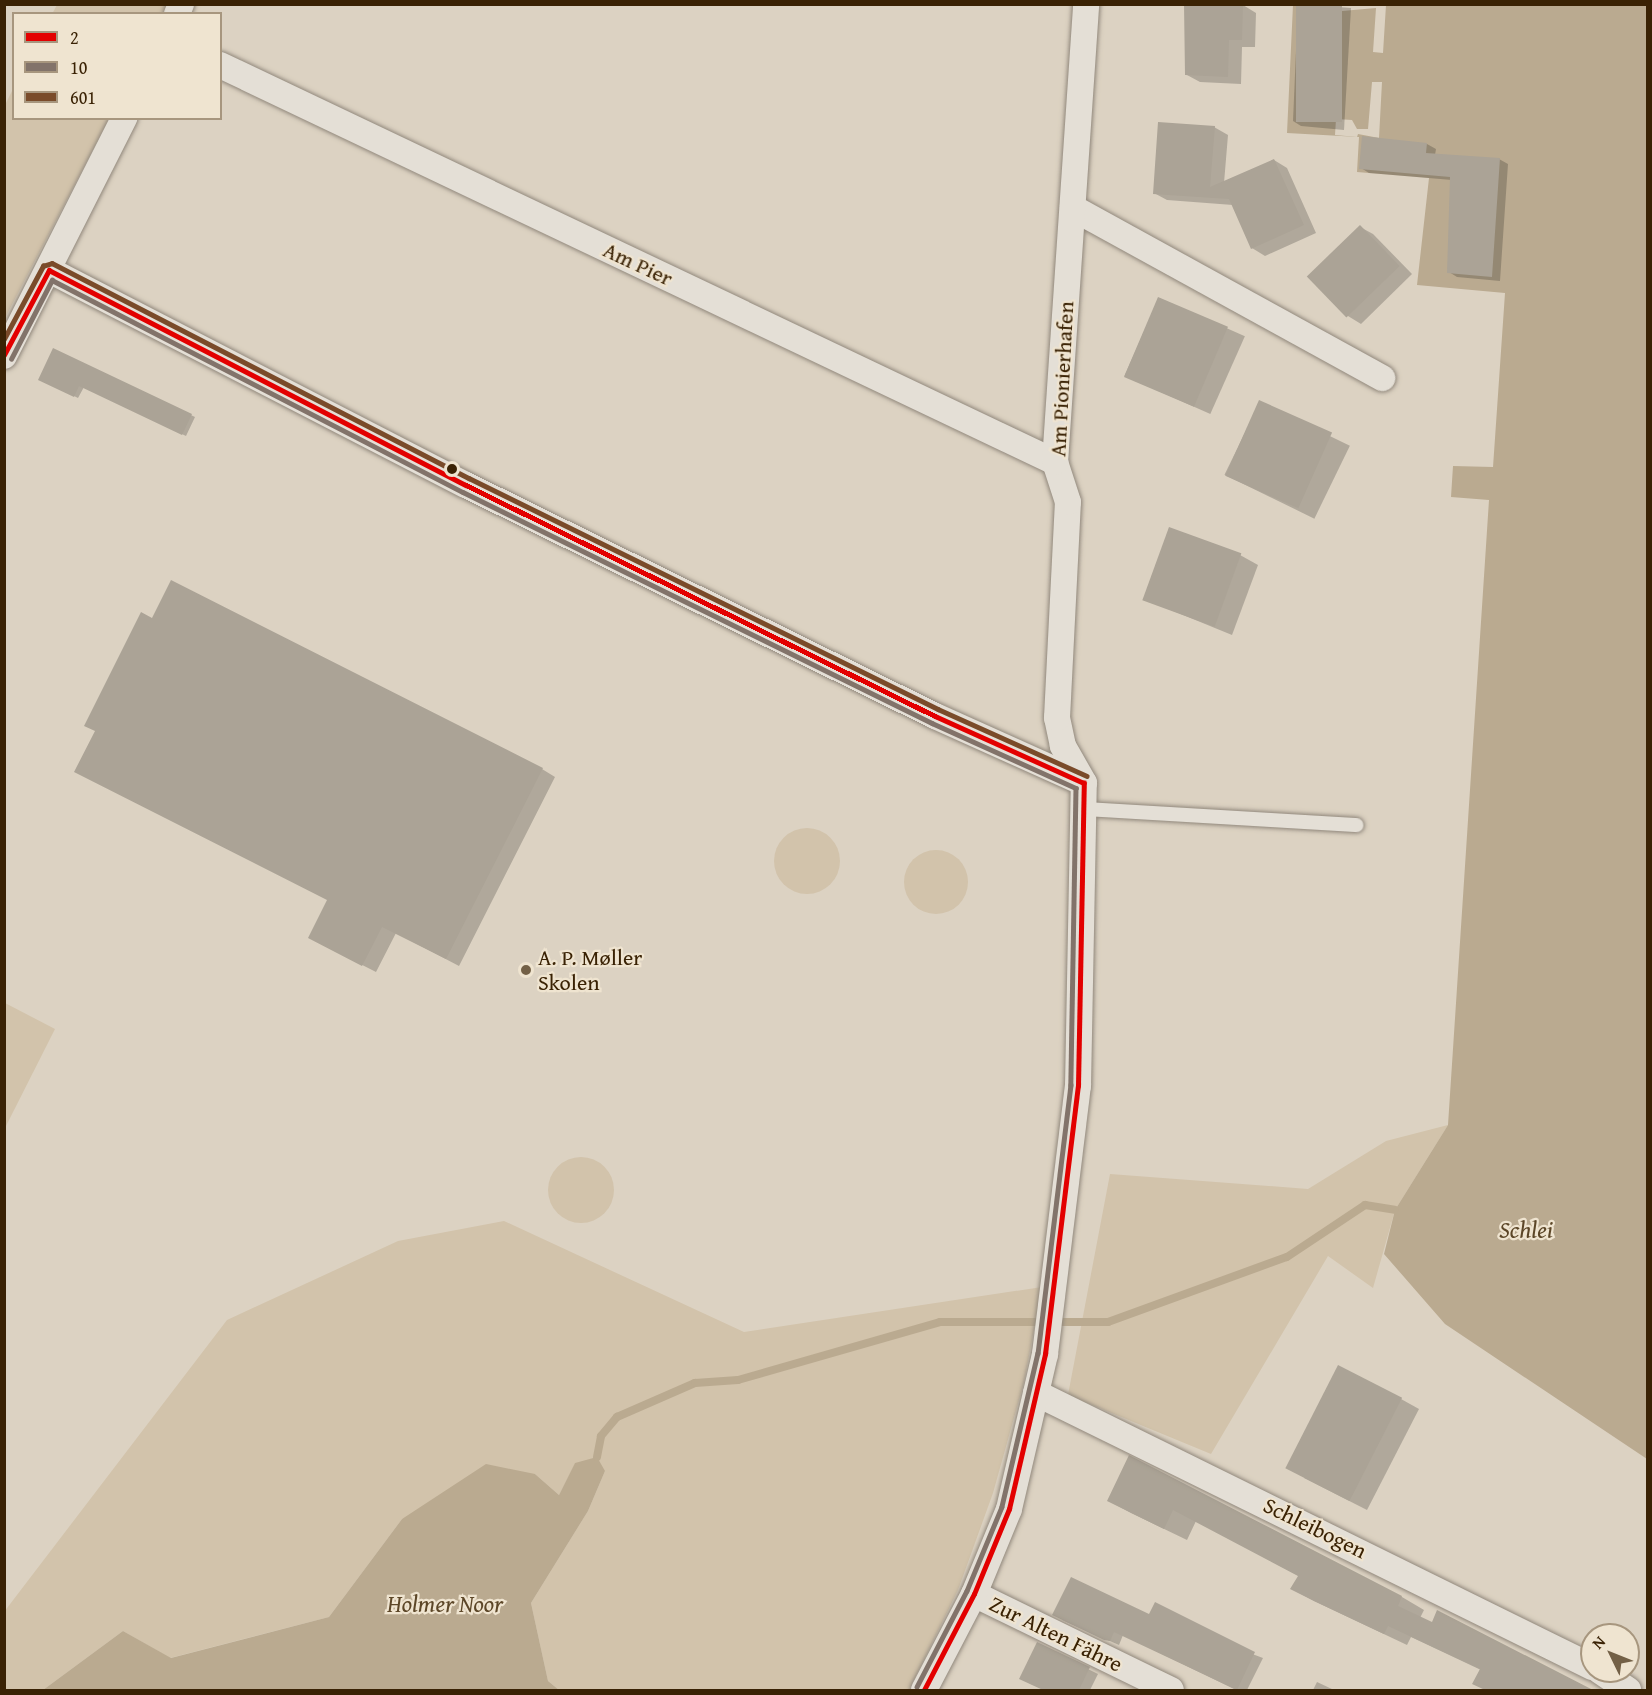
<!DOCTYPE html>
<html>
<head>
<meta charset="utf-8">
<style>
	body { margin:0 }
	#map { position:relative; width:1652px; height:1695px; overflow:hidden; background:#dcd2c2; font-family:"Gentium Book Plus",serif }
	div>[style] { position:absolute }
	.green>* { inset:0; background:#d2c3ab }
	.round { border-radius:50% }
	.water>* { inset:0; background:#baaa90 }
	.pier>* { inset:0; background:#dcd2c2 }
	.shadow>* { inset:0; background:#0003; transform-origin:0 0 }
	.stream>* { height:8px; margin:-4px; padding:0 4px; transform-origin:4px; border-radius:4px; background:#baaa90 }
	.building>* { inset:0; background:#aba396; transform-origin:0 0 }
	.roads { filter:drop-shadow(0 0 2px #91887c) drop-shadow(0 0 2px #91887c) }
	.lane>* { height:14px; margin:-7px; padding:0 7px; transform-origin:7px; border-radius:7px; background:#e4dfd6 }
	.street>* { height:26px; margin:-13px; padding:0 13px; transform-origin:13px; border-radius:13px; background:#e4dfd6 }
	.bus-1>* { height:4.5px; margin:-2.25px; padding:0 2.25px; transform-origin:2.25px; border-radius:2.25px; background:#e30000 }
	.bus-2>* { height:4.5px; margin:-2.25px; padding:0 2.25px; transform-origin:2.25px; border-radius:2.25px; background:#82736a }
	.bus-3>* { height:4.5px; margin:-2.25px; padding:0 2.25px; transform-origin:2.25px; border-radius:2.25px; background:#7a4b2a }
	.dots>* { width:16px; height:16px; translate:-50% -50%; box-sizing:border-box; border:3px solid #efe4d0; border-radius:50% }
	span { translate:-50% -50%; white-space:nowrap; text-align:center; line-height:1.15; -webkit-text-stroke:4.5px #efe4d0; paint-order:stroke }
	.street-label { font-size:22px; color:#3a2204 }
	.poi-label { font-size:22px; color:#3a2204 }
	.left { translate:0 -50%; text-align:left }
	.water-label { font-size:24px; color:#5c4627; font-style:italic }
	.frame { position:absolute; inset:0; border:6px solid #3a2204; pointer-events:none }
	.legend { position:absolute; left:12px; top:12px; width:210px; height:108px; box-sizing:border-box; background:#efe4d0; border:2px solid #a7967e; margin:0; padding:8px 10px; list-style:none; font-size:18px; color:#3a2204 }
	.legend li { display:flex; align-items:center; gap:12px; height:30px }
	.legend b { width:30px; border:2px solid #a7967e }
	.north { position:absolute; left:1580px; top:1623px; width:60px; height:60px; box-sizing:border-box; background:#efe4d0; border:2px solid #a7967e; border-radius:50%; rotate:313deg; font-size:16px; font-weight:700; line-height:24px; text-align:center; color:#3a2204 }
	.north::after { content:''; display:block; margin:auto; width:21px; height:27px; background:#736046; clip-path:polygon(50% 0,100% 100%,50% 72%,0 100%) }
</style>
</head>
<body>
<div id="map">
	<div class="green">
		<i style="clip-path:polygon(57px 5px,168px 5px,163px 13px,52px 14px)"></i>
		<i style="clip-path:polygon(13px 89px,14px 118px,109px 119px,5px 318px,4px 107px)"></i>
		<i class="round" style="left:774px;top:828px;width:66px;height:66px"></i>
		<i class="round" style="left:904px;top:850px;width:64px;height:64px"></i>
		<i style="clip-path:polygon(5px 1003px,55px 1029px,5px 1128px)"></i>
		<i style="clip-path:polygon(1448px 1125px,1395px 1210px,1373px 1288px,1328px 1256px,1211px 1454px,1068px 1395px,1110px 1174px,1308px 1189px,1386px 1141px)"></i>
		<i class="round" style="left:548px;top:1157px;width:66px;height:66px"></i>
		<i style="clip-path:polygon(504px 1221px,744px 1332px,1042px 1287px,1024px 1382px,993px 1493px,958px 1590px,909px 1690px,559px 1690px,548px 1681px,531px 1603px,588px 1511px,605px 1471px,575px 1464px,559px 1495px,535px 1474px,402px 1519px,329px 1617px,170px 1658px,123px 1631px,43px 1690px,5px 1690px,4px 1612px,227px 1320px,398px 1241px)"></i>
	</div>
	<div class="water">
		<i style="clip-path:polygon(1293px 5px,1647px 5px,1647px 1459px,1445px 1324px,1384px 1254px,1395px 1210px,1448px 1125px,1489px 500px,1451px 497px,1453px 466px,1493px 467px,1505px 293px,1417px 285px,1429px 178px,1357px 172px,1359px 137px,1287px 133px)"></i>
		<i style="clip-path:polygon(597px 1457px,605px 1471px,588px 1511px,531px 1603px,548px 1681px,559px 1690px,43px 1690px,123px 1631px,171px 1658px,329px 1617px,402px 1519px,486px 1464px,535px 1474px,559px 1495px,575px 1463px)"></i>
	</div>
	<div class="pier">
		<i style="clip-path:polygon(1342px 5px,1386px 5px,1383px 53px,1373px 52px,1376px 8px,1342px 11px)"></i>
		<i style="clip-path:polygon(1372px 82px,1382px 82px,1379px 138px,1358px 134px,1357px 137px,1335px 135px,1336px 119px,1352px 120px,1357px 129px,1368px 129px)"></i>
	</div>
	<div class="shadow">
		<i style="clip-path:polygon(1298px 4px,1351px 8px,1344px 130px,1301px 126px,1293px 121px)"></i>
		<i style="clip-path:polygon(1243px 5px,1256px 13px,1255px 47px,1242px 47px,1241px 84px,1200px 82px,1187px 75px)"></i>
		<i style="clip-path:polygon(1214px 127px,1228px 135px,1224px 183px,1274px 160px,1287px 168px,1316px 233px,1265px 256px,1252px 248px,1233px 205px,1167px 200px,1154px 193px)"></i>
		<i style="clip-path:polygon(1364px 138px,1427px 144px,1436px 149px,1435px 155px,1499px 159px,1508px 164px,1500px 281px,1457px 277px,1449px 272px,1452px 180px,1369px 173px,1361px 168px)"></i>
		<i style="clip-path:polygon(1360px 227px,1373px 234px,1412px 274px,1361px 324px,1348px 316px,1309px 277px)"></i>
		<i style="left:1159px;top:298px;width:94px;height:85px;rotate:24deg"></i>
		<i style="clip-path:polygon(54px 350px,195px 417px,186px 436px,84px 387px,78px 398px,40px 379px)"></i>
		<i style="left:1260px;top:402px;width:100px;height:81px;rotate:26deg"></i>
		<i style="clip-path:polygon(1240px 555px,1258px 565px,1232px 635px,1144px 599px)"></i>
		<i style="clip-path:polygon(542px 769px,555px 777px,459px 966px,396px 933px,376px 972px,323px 945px,329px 900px)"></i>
		<i style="clip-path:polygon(1401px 1399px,1419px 1409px,1367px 1510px,1304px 1478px)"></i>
		<i style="clip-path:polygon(1129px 1457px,1402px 1597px,1424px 1610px,1420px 1618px,1432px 1624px,1438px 1612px,1589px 1690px,1487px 1690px,1474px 1683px,1481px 1670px,1411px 1637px,1407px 1645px,1314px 1601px,1292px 1589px,1299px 1576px,1196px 1521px,1187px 1540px,1131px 1513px,1109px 1501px)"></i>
		<i style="clip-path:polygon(1150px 1616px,1263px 1658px,1247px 1690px,1236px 1690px,1123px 1635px,1119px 1645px,1062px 1620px)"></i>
		<i style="clip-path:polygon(1039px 1645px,1098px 1674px,1090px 1690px,1045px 1690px,1029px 1683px)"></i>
		<i style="clip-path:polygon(1317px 1682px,1334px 1690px,1313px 1690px)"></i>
	</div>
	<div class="stream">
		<i style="left:597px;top:1457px;width:21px;rotate:-79deg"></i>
		<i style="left:601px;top:1436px;width:25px;rotate:-50deg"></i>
		<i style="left:617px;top:1417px;width:85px;rotate:-23.6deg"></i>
		<i style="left:695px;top:1383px;width:43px;rotate:-4deg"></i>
		<i style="left:738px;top:1380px;width:210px;rotate:-16deg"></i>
		<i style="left:940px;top:1322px;width:168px"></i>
		<i style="left:1108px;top:1322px;width:190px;rotate:-20deg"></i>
		<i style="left:1287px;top:1257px;width:94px;rotate:-33.7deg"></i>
		<i style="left:1365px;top:1205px;width:30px;rotate:9deg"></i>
	</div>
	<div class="building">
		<i style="clip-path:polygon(1184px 4px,1243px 4px,1242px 40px,1229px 40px,1228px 77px,1185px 75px)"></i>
		<i style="left:1296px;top:4px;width:46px;height:118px"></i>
		<i style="clip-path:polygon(1158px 122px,1215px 126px,1210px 187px,1274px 159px,1304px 225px,1251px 249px,1229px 199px,1153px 194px)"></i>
		<i style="clip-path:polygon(1362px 136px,1427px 143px,1426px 153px,1500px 158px,1492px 277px,1447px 273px,1450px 177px,1359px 169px)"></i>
		<i style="left:1360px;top:225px;width:57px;height:74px;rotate:46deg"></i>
		<i style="left:1158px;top:297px;width:76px;height:87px;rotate:23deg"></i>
		<i style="clip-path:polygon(53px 348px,192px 414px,182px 435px,79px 386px,74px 397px,38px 380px)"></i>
		<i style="left:1259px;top:400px;width:80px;height:83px;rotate:24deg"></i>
		<i style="left:1169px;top:527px;width:77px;height:78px;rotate:20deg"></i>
		<i style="clip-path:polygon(171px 580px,543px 768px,446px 959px,382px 927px,362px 966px,308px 938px,327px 900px,74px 772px,95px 731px,84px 726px,141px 612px,152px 618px)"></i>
		<i style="left:1338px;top:1365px;width:72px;height:116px;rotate:27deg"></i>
		<i style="clip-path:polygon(1129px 1455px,1402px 1596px,1398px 1606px,1432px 1622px,1437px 1610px,1593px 1690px,1485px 1690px,1472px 1684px,1480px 1669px,1388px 1626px,1384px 1634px,1314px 1601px,1290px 1589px,1298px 1576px,1173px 1510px,1164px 1529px,1107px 1501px)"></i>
		<i style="clip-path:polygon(1071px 1577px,1149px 1614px,1155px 1602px,1255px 1652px,1237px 1690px,1114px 1632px,1110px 1641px,1104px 1640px,1052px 1615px)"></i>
		<i style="clip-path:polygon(1037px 1642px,1090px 1667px,1079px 1690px,1043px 1690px,1019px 1679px)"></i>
	</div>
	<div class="roads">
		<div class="lane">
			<i style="left:1084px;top:809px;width:273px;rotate:3.4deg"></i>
		</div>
		<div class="street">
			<i style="left:177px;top:14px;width:11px;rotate:-68deg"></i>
			<i style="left:220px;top:65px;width:925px;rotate:25.43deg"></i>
			<i style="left:1073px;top:208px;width:353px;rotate:28.8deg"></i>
			<i style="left:49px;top:270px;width:469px;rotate:27.3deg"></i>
			<i style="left:466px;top:485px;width:523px;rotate:26.22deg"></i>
			<i style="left:935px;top:716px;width:163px;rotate:24.2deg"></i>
			<i style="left:4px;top:356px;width:267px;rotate:-63.2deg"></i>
			<i style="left:1036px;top:1393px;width:620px;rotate:26.23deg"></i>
			<i style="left:974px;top:1594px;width:219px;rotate:26deg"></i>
			<i style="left:1600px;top:1671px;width:34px;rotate:34deg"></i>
			<i style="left:924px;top:1690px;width:108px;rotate:-62.5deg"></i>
			<i style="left:974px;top:1594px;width:92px;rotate:-67.6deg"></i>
			<i style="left:1009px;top:1509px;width:159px;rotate:-76.9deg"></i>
			<i style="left:1045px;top:1354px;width:270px;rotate:-83deg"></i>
			<i style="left:1078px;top:1086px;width:303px;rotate:-88.9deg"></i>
			<i style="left:1084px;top:783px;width:43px;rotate:-119.6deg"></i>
			<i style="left:1063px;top:746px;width:29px;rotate:-102deg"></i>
			<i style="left:1057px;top:718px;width:216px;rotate:-87.1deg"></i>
			<i style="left:1068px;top:502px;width:42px;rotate:-108deg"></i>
			<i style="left:1055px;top:462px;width:459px;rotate:-86.1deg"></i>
		</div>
	</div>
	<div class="bus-1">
		<i style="left:49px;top:270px;width:469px;rotate:27.3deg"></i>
		<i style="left:466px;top:485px;width:523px;rotate:26.22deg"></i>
		<i style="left:935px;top:716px;width:163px;rotate:24.2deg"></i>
		<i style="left:4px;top:355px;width:96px;rotate:-62.1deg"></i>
		<i style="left:924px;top:1690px;width:108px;rotate:-62.5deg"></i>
		<i style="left:974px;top:1594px;width:92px;rotate:-67.6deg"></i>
		<i style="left:1009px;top:1509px;width:159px;rotate:-76.9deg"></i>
		<i style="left:1045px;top:1354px;width:270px;rotate:-83deg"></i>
		<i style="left:1078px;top:1086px;width:303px;rotate:-88.9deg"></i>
	</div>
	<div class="bus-2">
		<i style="left:11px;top:359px;width:89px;rotate:-62.6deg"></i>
		<i style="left:52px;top:280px;width:462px;rotate:27.3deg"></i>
		<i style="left:463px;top:492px;width:523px;rotate:26.22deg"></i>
		<i style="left:932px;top:723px;width:158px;rotate:24.3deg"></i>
		<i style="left:1076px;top:788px;width:297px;rotate:91deg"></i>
		<i style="left:1071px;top:1085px;width:270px;rotate:97deg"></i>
		<i style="left:1038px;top:1353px;width:158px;rotate:103.2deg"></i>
		<i style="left:1002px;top:1507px;width:91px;rotate:112.6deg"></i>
		<i style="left:967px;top:1591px;width:108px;rotate:117.5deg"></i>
	</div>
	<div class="bus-3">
		<i style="left:4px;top:339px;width:83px;rotate:-61.9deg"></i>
		<i style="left:43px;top:266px;width:9px;rotate:-18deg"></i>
		<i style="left:52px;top:263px;width:469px;rotate:27.3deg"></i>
		<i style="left:469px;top:478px;width:523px;rotate:26.22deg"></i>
		<i style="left:938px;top:709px;width:163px;rotate:24.2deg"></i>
	</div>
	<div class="dots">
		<i style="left:452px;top:469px;background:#3a2204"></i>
		<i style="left:526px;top:970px;background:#736046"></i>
	</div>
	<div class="street-label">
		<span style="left:638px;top:264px;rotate:25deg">Am Pier</span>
		<span style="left:1062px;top:379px;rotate:-87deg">Am Pionierhafen</span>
		<span style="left:1315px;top:1528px;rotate:26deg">Schleibogen</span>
		<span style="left:1056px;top:1634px;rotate:26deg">Zur Alten Fähre</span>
	</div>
	<div class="poi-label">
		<span class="left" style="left:538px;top:970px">A. P. Møller<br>Skolen</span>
	</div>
	<div class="water-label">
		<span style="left:1526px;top:1230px">Schlei</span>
		<span style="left:445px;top:1604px">Holmer Noor</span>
	</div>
	<div class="frame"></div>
	<ul class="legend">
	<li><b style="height:8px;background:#e30000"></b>2</li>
	<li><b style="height:8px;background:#82736a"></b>10</li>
	<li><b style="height:8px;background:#7a4b2a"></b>601</li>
	</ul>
	<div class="north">N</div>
</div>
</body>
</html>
